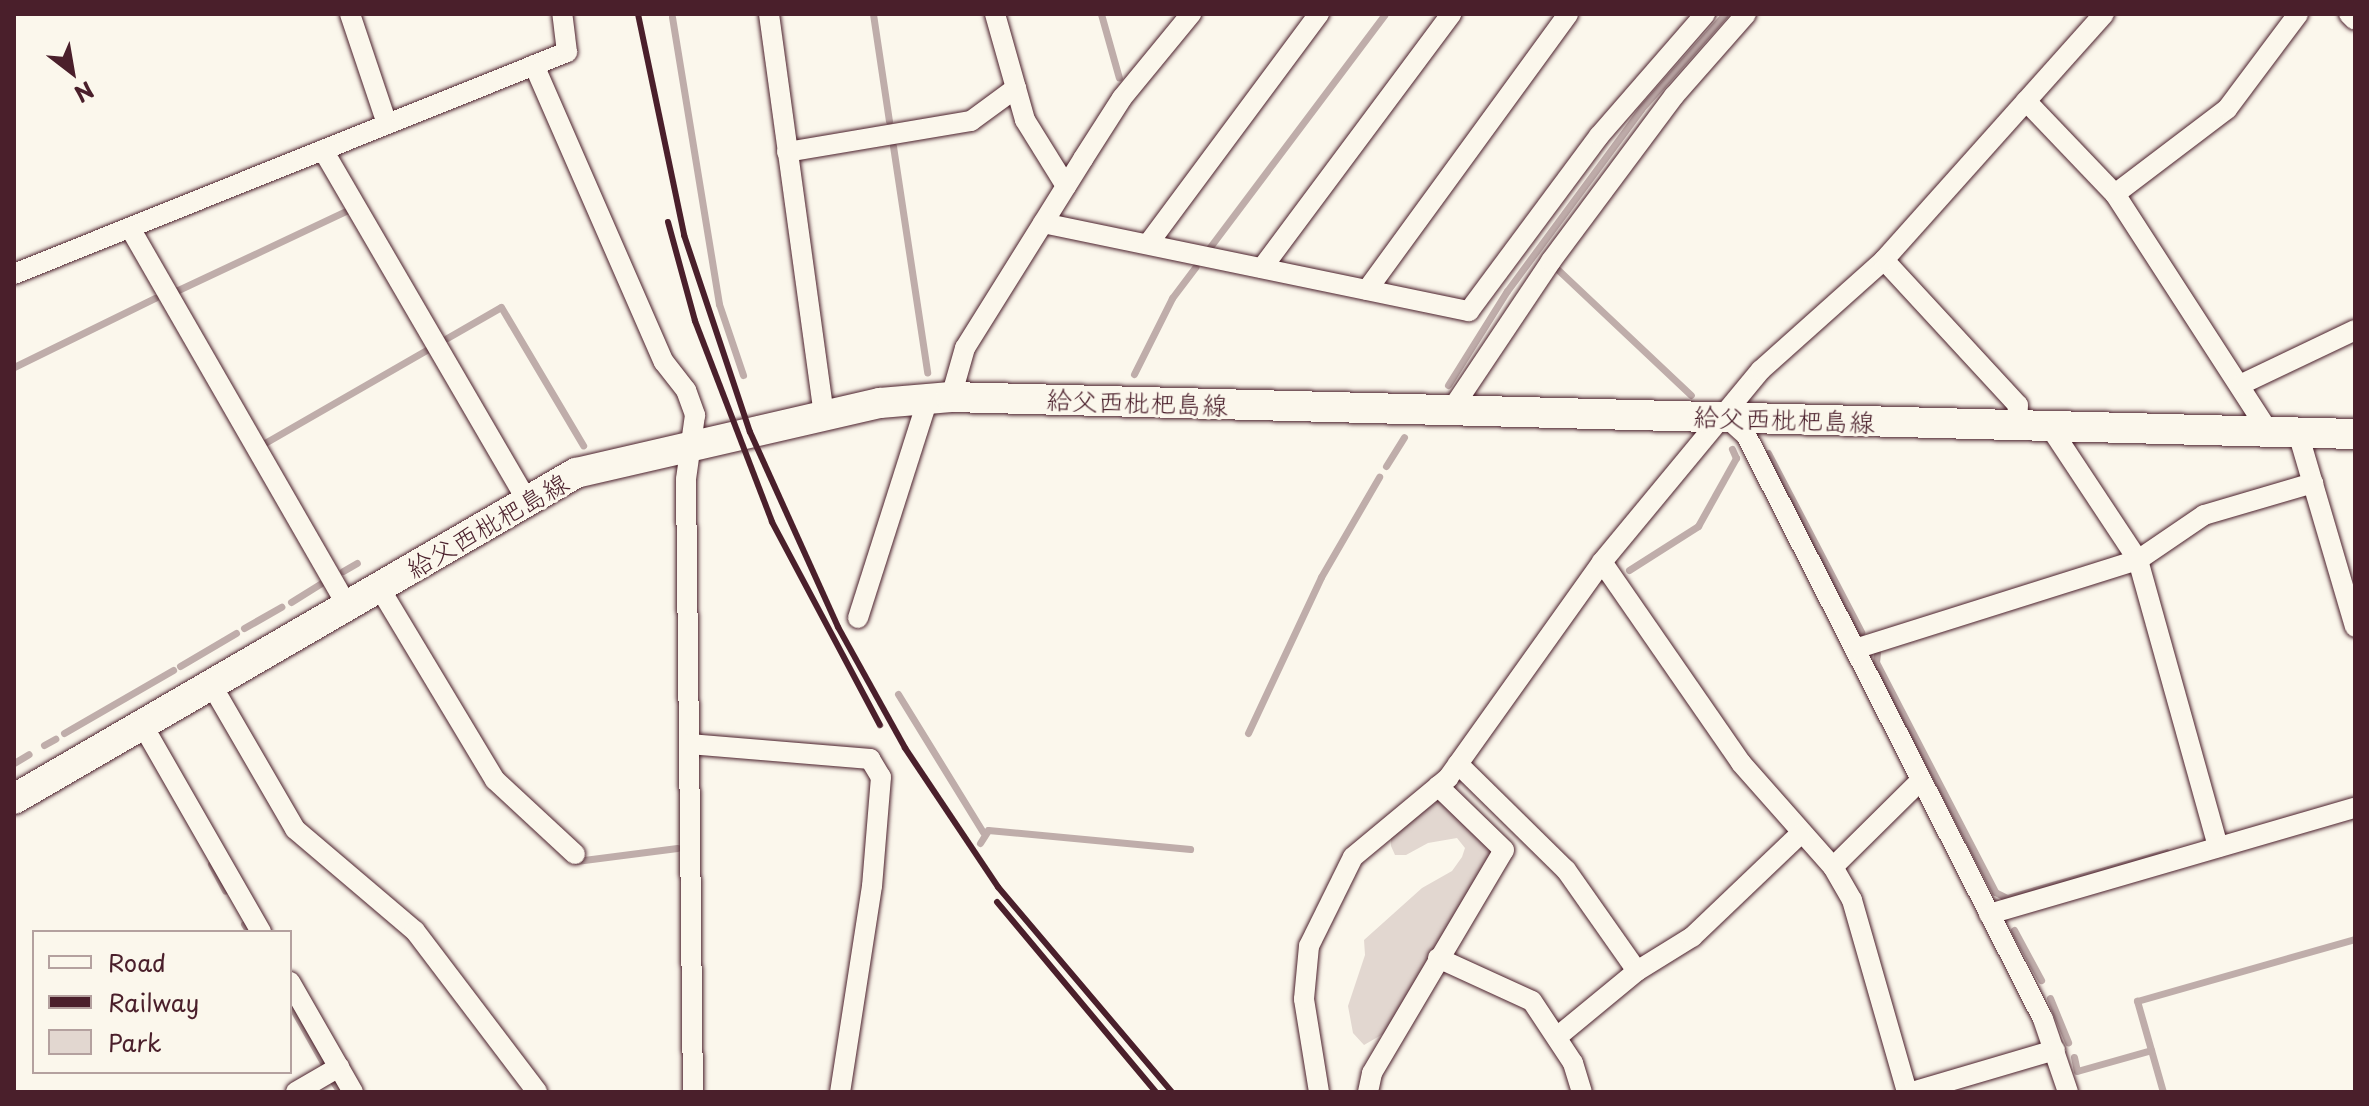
<!DOCTYPE html>
<html>
<head>
<meta charset="utf-8">
<style>
	body { margin:0 }
	#map { position:relative; width:2369px; height:1106px; overflow:hidden; background:#fbf7ec; font-family:"Playpen Sans","Klee One",sans-serif }
	div>[style] { position:absolute }
	.green>* { inset:0; background:#e2d7d0 }
	.stream>* { height:7px; margin:-3.5px; padding:0 3.5px; transform-origin:3.5px; border-radius:3.5px; background:#bfadaa }
	.roads { filter:drop-shadow(0 0 2px #4a1f2b) drop-shadow(0 0 2px #4a1f2b) }
	.street>* { height:20px; margin:-10px; padding:0 10px; transform-origin:10px; border-radius:10px; background:#fbf7ec }
	.secondary>* { height:30px; margin:-15px; padding:0 15px; transform-origin:15px; border-radius:15px; background:#fbf7ec }
	.rail>* { height:6px; margin:-3px; padding:0 3px; transform-origin:3px; border-radius:3px; background:#4a1f2b }
	span { translate:-50% -50%; white-space:nowrap; text-align:center; line-height:1.15; -webkit-text-stroke:6px #fbf7ec; paint-order:stroke }
	.street-label { font-size:26px; color:#4a1f2b }
	.frame { position:absolute; inset:0; border:16px solid #4a1f2b; pointer-events:none }
	.legend { position:absolute; left:32px; top:930px; width:260px; height:144px; box-sizing:border-box; background:#fbf7ec; border:2px solid #b4a19f; margin:0; padding:10px 14px; list-style:none; font-size:24px; color:#4a1f2b }
	.legend li { display:flex; align-items:center; gap:16px; height:40px }
	.legend b { width:40px; border:2px solid #b4a19f }
	.north { position:absolute; left:32px; top:32px; width:80px; height:80px; -webkit-text-stroke:6px #fbf7ec; paint-order:stroke; rotate:149deg; font-size:22px; font-weight:700; line-height:32px; text-align:center; color:#4a1f2b }
	.north::after { content:''; display:block; margin:auto; width:28px; height:36px; background:#4a1f2b; clip-path:polygon(50% 0,100% 100%,50% 72%,0 100%) }
</style>
</head>
<body>
<div id="map">
	<div class="green">
		<i style="clip-path:polygon(1441px 799px,1493px 851px,1390px 1030px,1364px 1045px,1353px 1033px,1348px 1006px,1365px 955px,1364px 940px,1422px 888px,1452px 871px,1462px 857px,1465px 848px,1457px 838px,1428px 843px,1406px 855px,1395px 855px,1391px 846px,1391px 834px)"></i>
	</div>
	<div class="stream">
		<i style="left:873px;top:14px;width:108px;rotate:81.5deg"></i>
		<i style="left:1101px;top:14px;width:66px;rotate:74.3deg"></i>
		<i style="left:672px;top:17px;width:291px;rotate:80.7deg"></i>
		<i style="left:719px;top:304px;width:75px;rotate:71.3deg"></i>
		<i style="left:893px;top:146px;width:229px;rotate:81.4deg"></i>
		<i style="left:1210px;top:247px;width:291px;rotate:-53.1deg"></i>
		<i style="left:1554px;top:266px;width:188px;rotate:43.3deg"></i>
		<i style="left:176px;top:291px;width:188px;rotate:-25.2deg"></i>
		<i style="left:447px;top:338px;width:62px;rotate:-29.9deg"></i>
		<i style="left:501px;top:307px;width:161px;rotate:59.3deg"></i>
		<i style="left:14px;top:367px;width:157px;rotate:-26.1deg"></i>
		<i style="left:1134px;top:374px;width:85px;rotate:-63.4deg"></i>
		<i style="left:1172px;top:298px;width:39px;rotate:-53deg"></i>
		<i style="left:1448px;top:385px;width:111px;rotate:-57.9deg"></i>
		<i style="left:1507px;top:291px;width:226px;rotate:-53.6deg"></i>
		<i style="left:1641px;top:109px;width:127px;rotate:-48.5deg"></i>
		<i style="left:263px;top:444px;width:190px;rotate:-29.9deg"></i>
		<i style="left:1768px;top:453px;width:202px;rotate:62.5deg"></i>
		<i style="left:1386px;top:466px;width:34px;rotate:-58deg"></i>
		<i style="left:1629px;top:570px;width:82px;rotate:-32.5deg"></i>
		<i style="left:1698px;top:526px;width:78px;rotate:-60.8deg"></i>
		<i style="left:1736px;top:458px;width:10px;rotate:-114deg"></i>
		<i style="left:343px;top:571px;width:16px;rotate:-30deg"></i>
		<i style="left:291px;top:602px;width:38px;rotate:-32deg"></i>
		<i style="left:244px;top:628px;width:43px;rotate:-29.6deg"></i>
		<i style="left:1877px;top:653px;width:9px;rotate:96deg"></i>
		<i style="left:1876px;top:662px;width:259px;rotate:62.6deg"></i>
		<i style="left:1995px;top:892px;width:13px;rotate:27deg"></i>
		<i style="left:2007px;top:898px;width:166px;rotate:-16deg"></i>
		<i style="left:180px;top:666px;width:65px;rotate:-30.5deg"></i>
		<i style="left:898px;top:694px;width:162px;rotate:58.4deg"></i>
		<i style="left:64px;top:733px;width:126px;rotate:-30deg"></i>
		<i style="left:1248px;top:733px;width:172px;rotate:-64.9deg"></i>
		<i style="left:1321px;top:577px;width:116px;rotate:-59.9deg"></i>
		<i style="left:44px;top:745px;width:13px;rotate:-29deg"></i>
		<i style="left:14px;top:763px;width:17px;rotate:-31deg"></i>
		<i style="left:980px;top:843px;width:15px;rotate:-58deg"></i>
		<i style="left:988px;top:830px;width:203px;rotate:5.4deg"></i>
		<i style="left:576px;top:861px;width:102px;rotate:-7.3deg"></i>
		<i style="left:211px;top:864px;width:30px;rotate:62deg"></i>
		<i style="left:244px;top:924px;width:9px;rotate:58deg"></i>
		<i style="left:2014px;top:930px;width:57px;rotate:61.6deg"></i>
		<i style="left:2050px;top:998px;width:48px;rotate:67.8deg"></i>
		<i style="left:290px;top:1004px;width:69px;rotate:60.5deg"></i>
		<i style="left:2074px;top:1057px;width:14px;rotate:78deg"></i>
		<i style="left:2077px;top:1071px;width:77px;rotate:-15.8deg"></i>
		<i style="left:334px;top:1083px;width:11px;rotate:56deg"></i>
		<i style="left:2163px;top:1092px;width:95px;rotate:-105.9deg"></i>
		<i style="left:2137px;top:1001px;width:227px;rotate:-15.9deg"></i>
	</div>
	<div class="roads">
		<div class="street">
			<i style="left:350px;top:14px;width:116px;rotate:71.4deg"></i>
			<i style="left:769px;top:14px;width:406px;rotate:82.2deg"></i>
			<i style="left:995px;top:14px;width:110px;rotate:74.2deg"></i>
			<i style="left:1025px;top:120px;width:78px;rotate:58.2deg"></i>
			<i style="left:2349px;top:14px;width:8px;rotate:45deg"></i>
			<i style="left:534px;top:65px;width:324px;rotate:66.4deg"></i>
			<i style="left:664px;top:362px;width:36px;rotate:52deg"></i>
			<i style="left:686px;top:390px;width:27px;rotate:70deg"></i>
			<i style="left:695px;top:415px;width:65px;rotate:98deg"></i>
			<i style="left:686px;top:479px;width:613px;rotate:89.35deg"></i>
			<i style="left:2026px;top:101px;width:129px;rotate:46.3deg"></i>
			<i style="left:2115px;top:194px;width:283px;rotate:57.1deg"></i>
			<i style="left:323px;top:150px;width:405px;rotate:59.8deg"></i>
			<i style="left:787px;top:152px;width:187px;rotate:-9.6deg"></i>
			<i style="left:971px;top:121px;width:56px;rotate:-36.3deg"></i>
			<i style="left:2115px;top:194px;width:141px;rotate:-37.2deg"></i>
			<i style="left:2227px;top:109px;width:119px;rotate:-53.2deg"></i>
			<i style="left:1043px;top:223px;width:435px;rotate:11.7deg"></i>
			<i style="left:1469px;top:311px;width:218px;rotate:-53.4deg"></i>
			<i style="left:1599px;top:136px;width:162px;rotate:-49deg"></i>
			<i style="left:130px;top:228px;width:435px;rotate:60.1deg"></i>
			<i style="left:1148px;top:244px;width:287px;rotate:-53.4deg"></i>
			<i style="left:1884px;top:260px;width:197px;rotate:47.3deg"></i>
			<i style="left:2018px;top:405px;width:21px;rotate:93deg"></i>
			<i style="left:1262px;top:268px;width:317px;rotate:-53.3deg"></i>
			<i style="left:14px;top:274px;width:596px;rotate:-21.87deg"></i>
			<i style="left:567px;top:52px;width:38px;rotate:-97deg"></i>
			<i style="left:1367px;top:290px;width:341px;rotate:-53.9deg"></i>
			<i style="left:2242px;top:384px;width:125px;rotate:-25.5deg"></i>
			<i style="left:951px;top:397px;width:51px;rotate:-74.1deg"></i>
			<i style="left:965px;top:348px;width:223px;rotate:-58deg"></i>
			<i style="left:1083px;top:159px;width:72px;rotate:-57.4deg"></i>
			<i style="left:1122px;top:98px;width:109px;rotate:-50.6deg"></i>
			<i style="left:1450px;top:412px;width:182px;rotate:-56.2deg"></i>
			<i style="left:1551px;top:261px;width:206px;rotate:-53.3deg"></i>
			<i style="left:1674px;top:96px;width:109px;rotate:-48.7deg"></i>
			<i style="left:1726px;top:417px;width:27px;rotate:42deg"></i>
			<i style="left:1746px;top:435px;width:655px;rotate:63.04deg"></i>
			<i style="left:2043px;top:1019px;width:77px;rotate:71.1deg"></i>
			<i style="left:2050px;top:427px;width:159px;rotate:56.5deg"></i>
			<i style="left:2138px;top:560px;width:298px;rotate:74.4deg"></i>
			<i style="left:2298px;top:433px;width:202px;rotate:73.6deg"></i>
			<i style="left:1602px;top:562px;width:244px;rotate:55.3deg"></i>
			<i style="left:1741px;top:763px;width:139px;rotate:48.5deg"></i>
			<i style="left:1833px;top:867px;width:38px;rotate:60deg"></i>
			<i style="left:1852px;top:900px;width:200px;rotate:74deg"></i>
			<i style="left:379px;top:587px;width:225px;rotate:59deg"></i>
			<i style="left:495px;top:780px;width:109px;rotate:42.8deg"></i>
			<i style="left:858px;top:618px;width:231px;rotate:-72.3deg"></i>
			<i style="left:1855px;top:649px;width:297px;rotate:-17.5deg"></i>
			<i style="left:2138px;top:560px;width:80px;rotate:-34.3deg"></i>
			<i style="left:2204px;top:515px;width:114px;rotate:-16.4deg"></i>
			<i style="left:211px;top:684px;width:168px;rotate:59.9deg"></i>
			<i style="left:295px;top:829px;width:157px;rotate:40.4deg"></i>
			<i style="left:415px;top:931px;width:202px;rotate:52.8deg"></i>
			<i style="left:142px;top:724px;width:240px;rotate:60.2deg"></i>
			<i style="left:689px;top:744px;width:182px;rotate:4.7deg"></i>
			<i style="left:870px;top:759px;width:21px;rotate:59deg"></i>
			<i style="left:881px;top:777px;width:109px;rotate:94.7deg"></i>
			<i style="left:872px;top:886px;width:208px;rotate:98.8deg"></i>
			<i style="left:1458px;top:764px;width:151px;rotate:44.5deg"></i>
			<i style="left:1566px;top:870px;width:123px;rotate:54.9deg"></i>
			<i style="left:1833px;top:867px;width:124px;rotate:-44.7deg"></i>
			<i style="left:1989px;top:914px;width:381px;rotate:-16.2deg"></i>
			<i style="left:1438px;top:958px;width:103px;rotate:24.6deg"></i>
			<i style="left:1532px;top:1001px;width:74px;rotate:56.5deg"></i>
			<i style="left:1573px;top:1063px;width:30px;rotate:73deg"></i>
			<i style="left:290px;top:982px;width:127px;rotate:60.2deg"></i>
			<i style="left:1557px;top:1037px;width:104px;rotate:-39.5deg"></i>
			<i style="left:1637px;top:971px;width:65px;rotate:-31.7deg"></i>
			<i style="left:1692px;top:937px;width:149px;rotate:-43.6deg"></i>
			<i style="left:296px;top:1092px;width:50px;rotate:-30.2deg"></i>
			<i style="left:1319px;top:1092px;width:94px;rotate:-99.2deg"></i>
			<i style="left:1304px;top:999px;width:53px;rotate:-84.6deg"></i>
			<i style="left:1309px;top:946px;width:99px;rotate:-63.7deg"></i>
			<i style="left:1353px;top:857px;width:124px;rotate:-39.7deg"></i>
			<i style="left:1448px;top:778px;width:265px;rotate:-54.5deg"></i>
			<i style="left:1602px;top:562px;width:249px;rotate:-50.4deg"></i>
			<i style="left:1761px;top:370px;width:165px;rotate:-41.8deg"></i>
			<i style="left:1884px;top:260px;width:330px;rotate:-48.2deg"></i>
			<i style="left:1368px;top:1092px;width:19px;rotate:-78deg"></i>
			<i style="left:1372px;top:1073px;width:259px;rotate:-59.4deg"></i>
			<i style="left:1504px;top:850px;width:92px;rotate:-135.9deg"></i>
			<i style="left:1912px;top:1092px;width:149px;rotate:-16.4deg"></i>
		</div>
		<div class="secondary">
			<i style="left:14px;top:799px;width:650px;rotate:-30.12deg"></i>
			<i style="left:576px;top:473px;width:312px;rotate:-13deg"></i>
			<i style="left:880px;top:403px;width:71px;rotate:-4.8deg"></i>
			<i style="left:951px;top:397px;width:1404px;rotate:1.51deg"></i>
		</div>
	</div>
	<div class="rail">
		<i style="left:638px;top:14px;width:226px;rotate:78.2deg"></i>
		<i style="left:684px;top:235px;width:208px;rotate:71.5deg"></i>
		<i style="left:750px;top:432px;width:214px;rotate:65.7deg"></i>
		<i style="left:838px;top:627px;width:138px;rotate:61deg"></i>
		<i style="left:905px;top:748px;width:167px;rotate:56.2deg"></i>
		<i style="left:998px;top:887px;width:269px;rotate:49.7deg"></i>
		<i style="left:668px;top:222px;width:103px;rotate:74.7deg"></i>
		<i style="left:695px;top:321px;width:215px;rotate:69deg"></i>
		<i style="left:772px;top:522px;width:230px;rotate:62deg"></i>
		<i style="left:997px;top:902px;width:248px;rotate:50.1deg"></i>
	</div>
	<div class="street-label">
		<span style="left:1137px;top:402px;rotate:2deg">給父西枇杷島線</span>
		<span style="left:1784px;top:419px;rotate:2deg">給父西枇杷島線</span>
		<span style="left:487px;top:525px;rotate:-30deg">給父西枇杷島線</span>
	</div>
	<div class="frame"></div>
	<ul class="legend">
	<li><b style="height:10px;background:#fbf7ec"></b>Road</li>
	<li><b style="height:10px;background:#4a1f2b"></b>Railway</li>
	<li><b style="height:22px;background:#e2d7d0"></b>Park</li>
	</ul>
	<div class="north">N</div>
</div>
</body>
</html>
